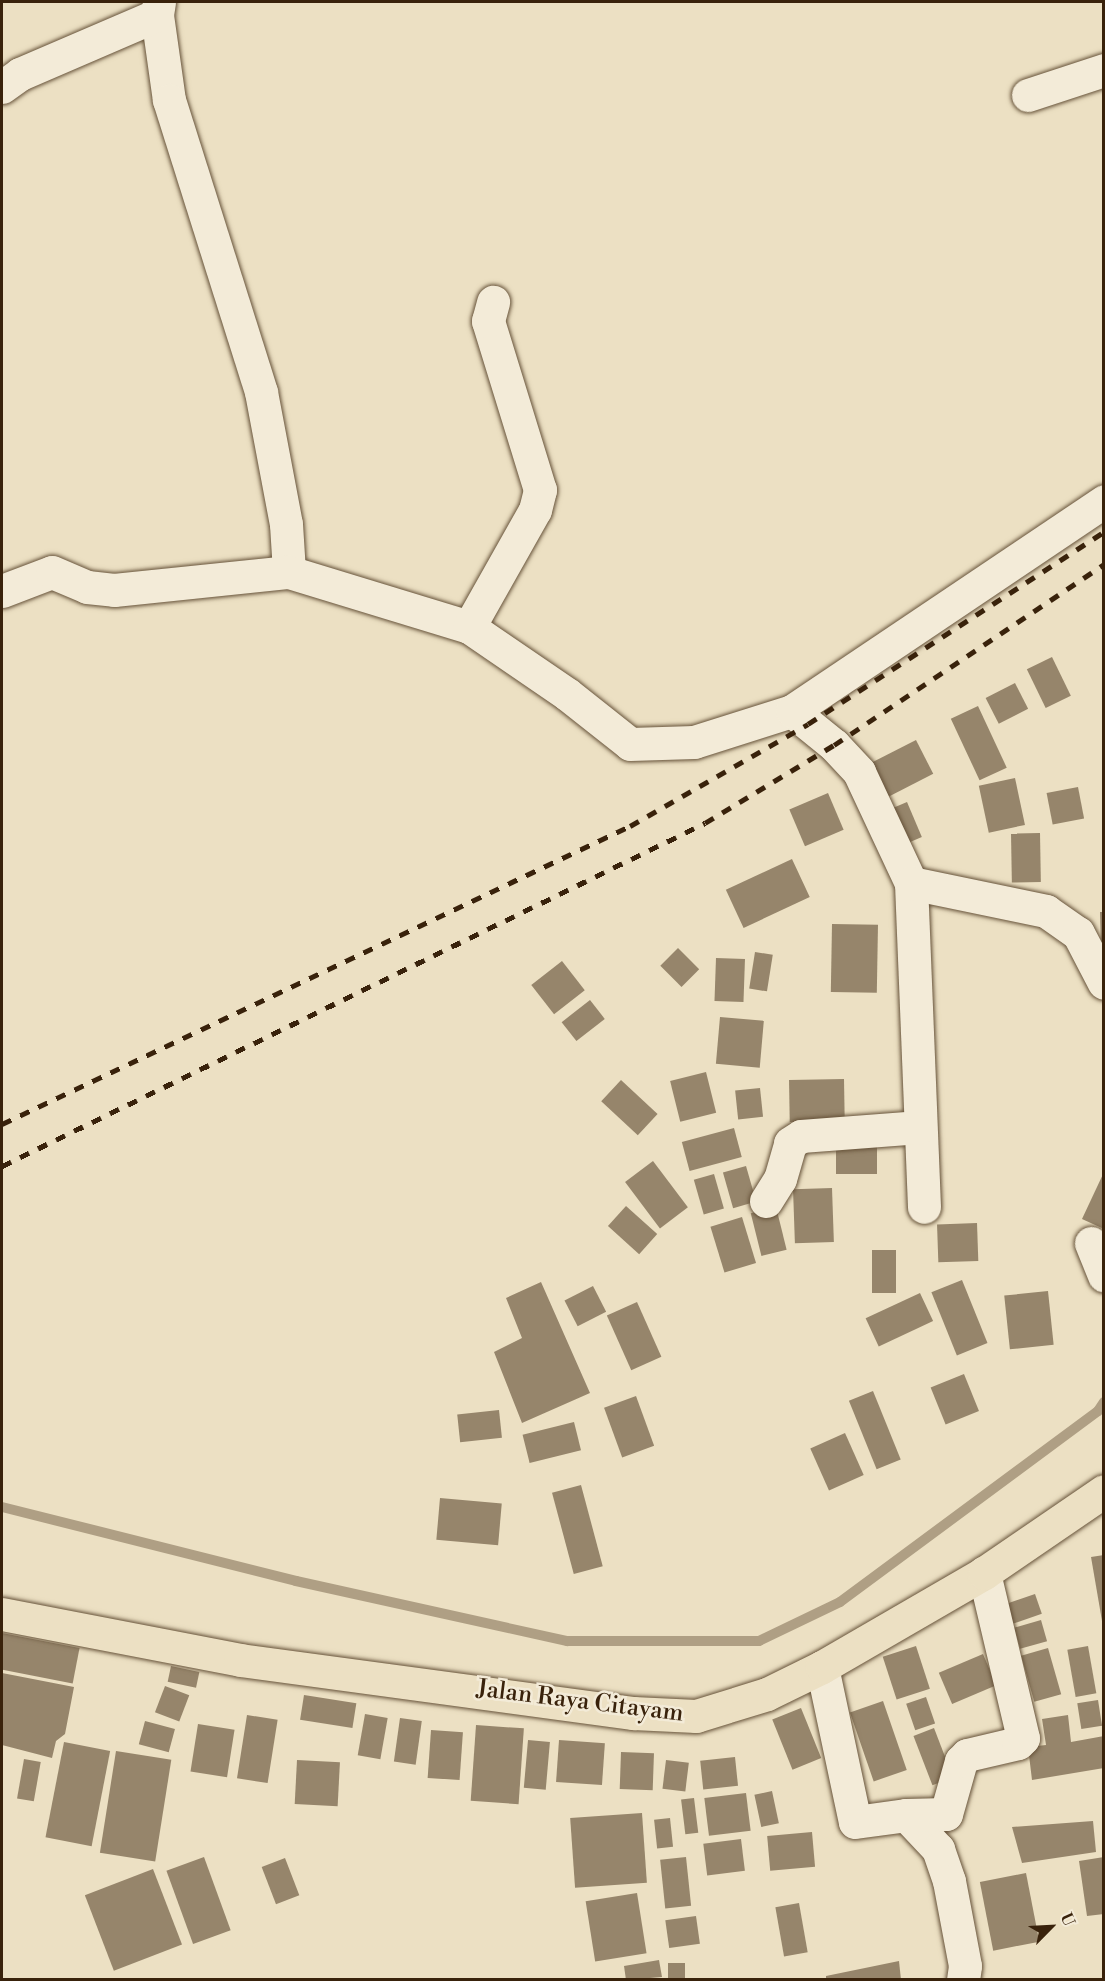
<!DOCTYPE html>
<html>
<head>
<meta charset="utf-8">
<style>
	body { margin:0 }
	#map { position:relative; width:1105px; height:1981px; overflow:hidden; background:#ece0c3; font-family:"Libre Bodoni",serif }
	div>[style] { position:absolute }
	.stream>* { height:10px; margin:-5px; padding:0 5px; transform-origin:5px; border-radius:5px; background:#af9f84 }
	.building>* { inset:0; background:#96856b; transform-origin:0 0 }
	.roads { filter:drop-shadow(0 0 2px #665239) drop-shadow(0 0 2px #665239) }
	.minor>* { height:33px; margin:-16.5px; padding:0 16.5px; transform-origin:16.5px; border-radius:16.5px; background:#f3ebd8 }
	.major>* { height:33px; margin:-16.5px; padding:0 16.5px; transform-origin:16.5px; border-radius:16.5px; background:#ece0c3 }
	.rail>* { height:4.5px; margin-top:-2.25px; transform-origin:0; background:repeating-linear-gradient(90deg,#39220b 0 10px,transparent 0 20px) }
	span { translate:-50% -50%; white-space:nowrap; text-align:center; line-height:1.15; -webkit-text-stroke:5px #f3ebd8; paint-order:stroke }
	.street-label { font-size:24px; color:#39220b }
	.frame { position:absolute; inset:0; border:3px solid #39220b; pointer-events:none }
	.north { position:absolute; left:1021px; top:1897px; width:60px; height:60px; -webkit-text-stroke:4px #f3ebd8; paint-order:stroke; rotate:66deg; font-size:16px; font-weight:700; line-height:24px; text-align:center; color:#39220b }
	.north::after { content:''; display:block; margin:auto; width:21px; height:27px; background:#39220b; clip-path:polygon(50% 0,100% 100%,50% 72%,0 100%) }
</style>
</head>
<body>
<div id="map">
	<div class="stream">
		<i style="left:2px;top:1507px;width:303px;rotate:14.1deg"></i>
		<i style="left:296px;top:1581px;width:278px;rotate:12.5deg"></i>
		<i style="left:567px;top:1641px;width:192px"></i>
		<i style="left:759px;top:1641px;width:90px;rotate:-25.7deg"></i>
		<i style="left:840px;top:1602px;width:321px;rotate:-36.5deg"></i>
		<i style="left:1098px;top:1411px;width:11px;rotate:-56deg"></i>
	</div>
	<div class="building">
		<i style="left:1052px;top:657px;width:43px;height:28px;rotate:64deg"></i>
		<i style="left:1015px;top:683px;width:29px;height:33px;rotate:63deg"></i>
		<i style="left:978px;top:706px;width:68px;height:30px;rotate:65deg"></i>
		<i style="left:916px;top:740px;width:38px;height:59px;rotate:63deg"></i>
		<i style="left:1015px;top:778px;width:48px;height:37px;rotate:78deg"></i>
		<i style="left:1078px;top:787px;width:32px;height:32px;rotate:79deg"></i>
		<i style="left:828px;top:793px;width:40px;height:42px;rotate:67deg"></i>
		<i style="left:907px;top:802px;width:38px;height:23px;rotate:67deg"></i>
		<i style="left:1040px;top:833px;width:49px;height:29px;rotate:89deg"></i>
		<i style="left:792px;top:859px;width:42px;height:73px;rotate:65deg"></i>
		<i style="clip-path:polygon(1100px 912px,1104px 912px,1104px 948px,1101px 948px)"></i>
		<i style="left:832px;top:924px;width:46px;height:68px;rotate:1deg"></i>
		<i style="left:678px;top:948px;width:30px;height:25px;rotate:45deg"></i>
		<i style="left:755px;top:952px;width:18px;height:37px;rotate:9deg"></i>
		<i style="left:716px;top:958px;width:29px;height:43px;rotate:2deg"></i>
		<i style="left:562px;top:961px;width:37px;height:39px;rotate:52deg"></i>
		<i style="left:590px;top:1000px;width:24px;height:36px;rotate:52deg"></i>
		<i style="left:720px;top:1017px;width:44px;height:47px;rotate:5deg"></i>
		<i style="left:706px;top:1072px;width:42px;height:37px;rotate:76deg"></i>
		<i style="left:844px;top:1079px;width:42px;height:55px;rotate:89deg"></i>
		<i style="left:621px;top:1080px;width:50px;height:29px;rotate:43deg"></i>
		<i style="left:760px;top:1088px;width:29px;height:25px;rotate:84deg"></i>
		<i style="left:734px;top:1128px;width:30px;height:54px;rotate:75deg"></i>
		<i style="left:836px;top:1142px;width:41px;height:32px"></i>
		<i style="left:653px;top:1161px;width:58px;height:35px;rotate:53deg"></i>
		<i style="left:746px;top:1166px;width:37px;height:24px;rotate:74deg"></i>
		<i style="clip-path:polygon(1104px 1172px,1104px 1229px,1082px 1219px)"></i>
		<i style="left:714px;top:1174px;width:36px;height:21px;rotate:74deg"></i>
		<i style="left:832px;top:1188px;width:54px;height:39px;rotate:88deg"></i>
		<i style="left:626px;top:1206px;width:42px;height:27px;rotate:42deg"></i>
		<i style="left:776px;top:1207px;width:44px;height:26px;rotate:76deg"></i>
		<i style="left:742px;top:1217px;width:48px;height:33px;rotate:73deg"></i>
		<i style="left:977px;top:1223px;width:38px;height:40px;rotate:88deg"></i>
		<i style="left:872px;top:1250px;width:24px;height:43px"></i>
		<i style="left:962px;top:1280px;width:68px;height:33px;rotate:68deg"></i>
		<i style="clip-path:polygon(541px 1282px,590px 1393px,522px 1423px,494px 1352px,522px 1338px,506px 1298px)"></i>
		<i style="left:593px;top:1286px;width:29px;height:32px;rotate:63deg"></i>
		<i style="left:1048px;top:1291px;width:54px;height:44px;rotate:84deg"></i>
		<i style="left:920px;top:1293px;width:31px;height:60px;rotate:65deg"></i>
		<i style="left:637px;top:1302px;width:60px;height:33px;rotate:66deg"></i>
		<i style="left:964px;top:1374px;width:40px;height:36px;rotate:68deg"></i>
		<i style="left:873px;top:1391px;width:74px;height:26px;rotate:68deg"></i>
		<i style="left:636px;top:1396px;width:53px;height:34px;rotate:70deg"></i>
		<i style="left:499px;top:1410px;width:28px;height:42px;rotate:84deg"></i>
		<i style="left:574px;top:1422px;width:29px;height:53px;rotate:76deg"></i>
		<i style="left:845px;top:1433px;width:46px;height:38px;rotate:66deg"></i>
		<i style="left:581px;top:1485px;width:84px;height:30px;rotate:75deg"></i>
		<i style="left:440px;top:1498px;width:62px;height:42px;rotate:5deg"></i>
		<i style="clip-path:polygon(1104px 1555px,1104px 1621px,1102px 1621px,1091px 1557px)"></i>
		<i style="left:1035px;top:1594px;width:21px;height:30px;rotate:71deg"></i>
		<i style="left:1041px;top:1620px;width:22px;height:28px;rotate:74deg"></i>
		<i style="left:2px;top:1633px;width:79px;height:36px;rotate:11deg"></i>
		<i style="left:916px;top:1646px;width:45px;height:35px;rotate:72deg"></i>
		<i style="left:1088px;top:1646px;width:48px;height:21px;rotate:80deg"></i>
		<i style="left:1048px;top:1648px;width:48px;height:28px;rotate:74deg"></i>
		<i style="left:983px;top:1654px;width:34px;height:48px;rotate:67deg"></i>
		<i style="left:171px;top:1666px;width:29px;height:16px;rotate:12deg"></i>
		<i style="clip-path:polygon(2px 1673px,74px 1687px,65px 1734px,56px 1741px,52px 1758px,2px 1745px)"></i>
		<i style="left:165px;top:1686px;width:26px;height:28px;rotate:21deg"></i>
		<i style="left:304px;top:1695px;width:53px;height:25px;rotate:9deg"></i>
		<i style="left:926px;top:1697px;width:28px;height:21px;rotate:71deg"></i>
		<i style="left:1098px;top:1700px;width:26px;height:21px;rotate:81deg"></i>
		<i style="left:883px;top:1701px;width:73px;height:35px;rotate:71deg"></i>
		<i style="left:801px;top:1708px;width:54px;height:31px;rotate:68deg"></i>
		<i style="left:365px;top:1714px;width:23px;height:42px;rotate:10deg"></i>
		<i style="left:247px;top:1715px;width:31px;height:64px;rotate:9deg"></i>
		<i style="clip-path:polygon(1068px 1715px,1071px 1742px,1104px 1736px,1104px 1768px,1032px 1780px,1028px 1747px,1046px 1745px,1042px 1719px)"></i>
		<i style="left:400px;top:1718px;width:22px;height:44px;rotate:8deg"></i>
		<i style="left:145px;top:1721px;width:31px;height:24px;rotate:15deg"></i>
		<i style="left:198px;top:1724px;width:37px;height:48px;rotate:9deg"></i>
		<i style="left:476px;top:1725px;width:48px;height:76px;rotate:4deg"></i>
		<i style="left:934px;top:1728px;width:53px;height:22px;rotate:69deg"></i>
		<i style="left:431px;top:1730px;width:32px;height:48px;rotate:4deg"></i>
		<i style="left:528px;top:1740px;width:22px;height:48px;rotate:5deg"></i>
		<i style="left:559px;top:1740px;width:46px;height:42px;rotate:4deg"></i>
		<i style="left:64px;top:1742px;width:47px;height:97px;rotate:11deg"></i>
		<i style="left:116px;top:1751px;width:56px;height:103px;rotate:9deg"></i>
		<i style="left:621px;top:1752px;width:33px;height:37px;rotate:2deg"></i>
		<i style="left:735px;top:1757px;width:29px;height:35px;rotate:84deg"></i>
		<i style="left:24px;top:1759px;width:17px;height:40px;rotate:10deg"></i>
		<i style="left:297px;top:1760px;width:43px;height:44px;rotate:3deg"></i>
		<i style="left:666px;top:1760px;width:23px;height:29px;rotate:7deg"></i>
		<i style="left:772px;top:1791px;width:33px;height:18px;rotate:78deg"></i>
		<i style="left:746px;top:1793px;width:38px;height:42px;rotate:83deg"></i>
		<i style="left:694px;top:1798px;width:35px;height:13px;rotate:83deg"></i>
		<i style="left:642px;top:1813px;width:70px;height:72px;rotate:86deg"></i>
		<i style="left:670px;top:1818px;width:29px;height:16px;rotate:84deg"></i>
		<i style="clip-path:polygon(1093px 1821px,1096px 1852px,1022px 1863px,1012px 1827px)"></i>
		<i style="left:812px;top:1832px;width:35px;height:45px;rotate:85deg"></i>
		<i style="left:741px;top:1839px;width:32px;height:38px;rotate:83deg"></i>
		<i style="left:204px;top:1857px;width:78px;height:40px;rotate:70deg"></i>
		<i style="left:686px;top:1857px;width:49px;height:26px;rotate:84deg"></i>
		<i style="clip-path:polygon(1104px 1857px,1104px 1914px,1087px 1916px,1079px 1861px)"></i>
		<i style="left:285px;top:1858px;width:40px;height:25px;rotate:69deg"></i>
		<i style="left:153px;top:1869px;width:81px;height:73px;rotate:69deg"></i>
		<i style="left:1026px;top:1873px;width:70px;height:47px;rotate:79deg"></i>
		<i style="left:637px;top:1893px;width:61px;height:52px;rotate:81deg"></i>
		<i style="left:799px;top:1903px;width:50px;height:24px;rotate:80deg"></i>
		<i style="left:696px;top:1916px;width:28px;height:31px;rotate:82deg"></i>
		<i style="clip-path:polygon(659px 1960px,662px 1977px,626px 1980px,624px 1966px)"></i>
		<i style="clip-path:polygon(899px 1961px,901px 1980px,826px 1980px,826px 1976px)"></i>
		<i style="left:668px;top:1963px;width:17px;height:17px"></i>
	</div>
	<div class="roads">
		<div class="minor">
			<i style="left:159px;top:2px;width:13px;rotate:99deg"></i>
			<i style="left:157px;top:15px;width:86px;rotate:82deg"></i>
			<i style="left:169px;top:100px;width:306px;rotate:72.5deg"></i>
			<i style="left:261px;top:392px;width:134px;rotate:79.3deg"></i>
			<i style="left:286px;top:524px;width:48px;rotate:86.4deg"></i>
			<i style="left:289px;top:572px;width:188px;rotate:17deg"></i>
			<i style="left:469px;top:627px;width:119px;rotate:34.4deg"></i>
			<i style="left:567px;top:694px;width:80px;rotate:38.4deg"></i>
			<i style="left:630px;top:744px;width:64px;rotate:-1.8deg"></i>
			<i style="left:694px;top:742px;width:103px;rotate:-17.6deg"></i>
			<i style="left:792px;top:711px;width:54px;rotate:39deg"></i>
			<i style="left:834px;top:745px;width:37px;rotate:47deg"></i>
			<i style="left:859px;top:772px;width:123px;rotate:64.9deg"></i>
			<i style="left:911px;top:883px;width:324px;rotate:87.7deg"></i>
			<i style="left:2px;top:87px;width:22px;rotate:-36deg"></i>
			<i style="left:20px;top:74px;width:149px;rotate:-23.3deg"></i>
			<i style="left:1028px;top:95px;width:80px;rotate:-18.2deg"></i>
			<i style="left:2px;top:591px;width:53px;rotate:-20.8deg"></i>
			<i style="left:52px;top:572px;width:38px;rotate:23deg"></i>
			<i style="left:87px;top:587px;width:27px;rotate:6deg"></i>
			<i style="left:114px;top:590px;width:176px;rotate:-5.9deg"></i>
			<i style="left:469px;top:627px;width:134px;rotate:-60.6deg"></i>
			<i style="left:535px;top:510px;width:21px;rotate:-76deg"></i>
			<i style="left:540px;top:490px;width:177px;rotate:-107.1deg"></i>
			<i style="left:488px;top:321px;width:20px;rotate:-75deg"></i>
			<i style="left:792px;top:711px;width:376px;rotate:-33.9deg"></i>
			<i style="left:911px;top:883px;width:138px;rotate:11.7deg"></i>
			<i style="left:1046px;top:911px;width:39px;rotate:35deg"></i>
			<i style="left:1078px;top:933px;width:56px;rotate:62.5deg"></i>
			<i style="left:766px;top:1201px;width:26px;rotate:-58deg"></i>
			<i style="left:780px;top:1179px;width:37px;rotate:-74deg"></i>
			<i style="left:790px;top:1143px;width:13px;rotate:-32deg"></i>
			<i style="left:801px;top:1136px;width:119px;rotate:-4.3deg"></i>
			<i style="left:1091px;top:1243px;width:35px;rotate:68deg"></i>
			<i style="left:822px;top:1667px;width:158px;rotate:78deg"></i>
			<i style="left:855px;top:1822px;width:51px;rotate:-7.8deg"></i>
			<i style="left:906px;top:1815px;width:47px;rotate:46.7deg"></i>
			<i style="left:938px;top:1849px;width:34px;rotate:71deg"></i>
			<i style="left:949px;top:1881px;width:86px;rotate:79.3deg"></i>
			<i style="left:965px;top:1966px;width:14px;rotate:98deg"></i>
			<i style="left:906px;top:1815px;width:40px;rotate:-1.4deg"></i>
			<i style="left:946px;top:1814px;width:55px;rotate:-74.2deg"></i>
			<i style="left:961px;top:1761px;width:8px;rotate:-45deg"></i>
			<i style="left:967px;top:1755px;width:52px;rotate:-13.2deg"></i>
			<i style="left:1018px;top:1743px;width:7px;rotate:-45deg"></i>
			<i style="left:1023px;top:1738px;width:170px;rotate:-103.3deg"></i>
		</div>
		<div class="major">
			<i style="left:2px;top:1614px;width:242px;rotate:10.9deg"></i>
			<i style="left:240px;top:1660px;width:397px;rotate:7.7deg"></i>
			<i style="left:633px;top:1713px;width:63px;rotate:2.7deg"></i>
			<i style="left:696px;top:1716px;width:74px;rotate:-17.2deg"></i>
			<i style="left:767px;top:1694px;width:61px;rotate:-26.1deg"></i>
			<i style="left:822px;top:1667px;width:187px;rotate:-30.1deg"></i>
			<i style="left:984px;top:1573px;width:145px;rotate:-34.3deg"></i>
		</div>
	</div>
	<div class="rail">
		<i style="left:2px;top:1124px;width:695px;rotate:-25.39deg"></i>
		<i style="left:630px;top:826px;width:205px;rotate:-29.8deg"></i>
		<i style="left:808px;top:724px;width:353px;rotate:-33deg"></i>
		<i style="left:2px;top:1166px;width:782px;rotate:-26.01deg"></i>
		<i style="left:705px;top:823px;width:151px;rotate:-31.2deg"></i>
		<i style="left:834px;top:745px;width:325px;rotate:-33.8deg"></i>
	</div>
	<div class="street-label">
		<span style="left:580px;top:1702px;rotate:7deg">Jalan Raya Citayam</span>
	</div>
	<div class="frame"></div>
	<div class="north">U</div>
</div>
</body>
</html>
